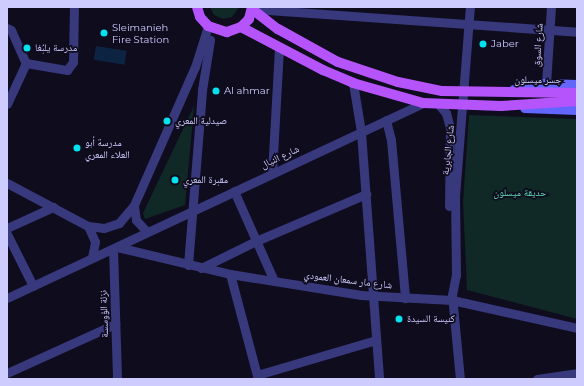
<!DOCTYPE html>
<html>
<head>
<meta charset="utf-8">
<style>
	body { margin:0 }
	#map { position:relative; width:584px; height:386px; overflow:hidden; background:#0f0c1e; font-family:Montserrat,"Noto Naskh Arabic",sans-serif }
	div>[style] { position:absolute }
	.green>* { inset:0; background:#102826 }
	.water>* { inset:0; background:#0d2342; transform-origin:0 0 }
	.minor>* { height:9px; margin:-4.5px; padding:0 4.5px; transform-origin:4.5px; border-radius:4.5px; background:#38387d }
	.secondary>* { height:10px; margin:-5px; padding:0 5px; transform-origin:5px; border-radius:5px; background:#6366fc }
	.primary>* { height:10px; margin:-5px; padding:0 5px; transform-origin:5px; border-radius:5px; background:#b654fc }
	.dots>* { width:11px; height:11px; translate:-50% -50%; box-sizing:border-box; border:2px solid #0f0c1e; border-radius:50% }
	span { translate:-50% -50%; white-space:nowrap; text-align:center; line-height:1.15; -webkit-text-stroke:3.5px #0f0c1e; paint-order:stroke }
	.poi-label { font-size:10px; color:#cecbfe }
	.left { translate:0 -50%; text-align:left }
	.street-label { font-size:10px; color:#cecbfe }
	.park-label { font-size:10px; color:#59dcb6 }
	.frame { position:absolute; inset:0; border:8px solid #cecbfe; pointer-events:none }
</style>
</head>
<body>
<div id="map">
	<div class="green">
		<i style="clip-path:polygon(210px 7px,239px 7px,232px 17px,223px 19px,214px 15px)"></i>
		<i style="clip-path:polygon(194px 106px,185px 205px,145px 219px,143px 213px)"></i>
		<i style="clip-path:polygon(469px 115px,577px 119px,577px 319px,467px 290px,463px 202px)"></i>
	</div>
	<div class="water">
		<i style="left:96px;top:46px;width:31px;height:14px;rotate:9deg"></i>
	</div>
	<div class="minor">
		<i style="left:252px;top:9px;width:326px;rotate:4deg"></i>
		<i style="left:7px;top:28px;width:4px;rotate:27deg"></i>
		<i style="left:11px;top:30px;width:36px;rotate:66deg"></i>
		<i style="left:26px;top:63px;width:45px;rotate:114.9deg"></i>
		<i style="left:26px;top:63px;width:42px;rotate:9.7deg"></i>
		<i style="left:67px;top:70px;width:10px;rotate:-53deg"></i>
		<i style="left:73px;top:62px;width:55px;rotate:-89deg"></i>
		<i style="left:353px;top:83px;width:50px;rotate:80.7deg"></i>
		<i style="left:361px;top:132px;width:248px;rotate:85.8deg"></i>
		<i style="left:546px;top:84px;width:77px;rotate:-86.3deg"></i>
		<i style="left:439px;top:105px;width:11px;rotate:49deg"></i>
		<i style="left:446px;top:113px;width:16px;rotate:75deg"></i>
		<i style="left:450px;top:128px;width:78px;rotate:90.7deg"></i>
		<i style="left:386px;top:120px;width:21px;rotate:76deg"></i>
		<i style="left:391px;top:140px;width:159px;rotate:84.9deg"></i>
		<i style="left:272px;top:173px;width:126px;rotate:-86.8deg"></i>
		<i style="left:7px;top:183px;width:92px;rotate:28deg"></i>
		<i style="left:88px;top:226px;width:16px;rotate:7deg"></i>
		<i style="left:104px;top:228px;width:16px;rotate:-18deg"></i>
		<i style="left:119px;top:223px;width:23px;rotate:-50deg"></i>
		<i style="left:134px;top:205px;width:151px;rotate:-66.2deg"></i>
		<i style="left:195px;top:67px;width:43px;rotate:-72.4deg"></i>
		<i style="left:234px;top:191px;width:98px;rotate:66deg"></i>
		<i style="left:134px;top:206px;width:14px;rotate:82deg"></i>
		<i style="left:136px;top:220px;width:16px;rotate:47deg"></i>
		<i style="left:88px;top:226px;width:17px;rotate:66deg"></i>
		<i style="left:95px;top:242px;width:16px;rotate:101deg"></i>
		<i style="left:7px;top:228px;width:51px;rotate:-24.5deg"></i>
		<i style="left:7px;top:234px;width:58px;rotate:63.4deg"></i>
		<i style="left:117px;top:247px;width:116px;rotate:13.4deg"></i>
		<i style="left:230px;top:274px;width:133px;rotate:9.1deg"></i>
		<i style="left:361px;top:295px;width:91px;rotate:3.1deg"></i>
		<i style="left:452px;top:300px;width:128px;rotate:12.6deg"></i>
		<i style="left:113px;top:249px;width:130px;rotate:88.2deg"></i>
		<i style="left:188px;top:265px;width:176px;rotate:-85.4deg"></i>
		<i style="left:202px;top:90px;width:51px;rotate:-80.9deg"></i>
		<i style="left:201px;top:268px;width:61px;rotate:-26.1deg"></i>
		<i style="left:256px;top:241px;width:120px;rotate:-23.1deg"></i>
		<i style="left:230px;top:274px;width:109px;rotate:75.1deg"></i>
		<i style="left:452px;top:295px;width:20px;rotate:-79deg"></i>
		<i style="left:456px;top:275px;width:79px;rotate:-90.7deg"></i>
		<i style="left:455px;top:196px;width:190px;rotate:-85.5deg"></i>
		<i style="left:452px;top:295px;width:84px;rotate:84.6deg"></i>
		<i style="left:7px;top:298px;width:459px;rotate:-25.1deg"></i>
		<i style="left:7px;top:373px;width:119px;rotate:-24.4deg"></i>
		<i style="left:257px;top:375px;width:124px;rotate:-16.4deg"></i>
		<i style="left:537px;top:379px;width:40px;rotate:-8.5deg"></i>
	</div>
	<div class="secondary">
		<i style="left:514px;top:90px;width:33px;rotate:-11deg"></i>
		<i style="left:546px;top:84px;width:31px;rotate:2deg"></i>
		<i style="left:525px;top:108px;width:52px;rotate:2.2deg"></i>
	</div>
	<div class="primary">
		<i style="left:197px;top:7px;width:10px;rotate:73deg"></i>
		<i style="left:200px;top:17px;width:12px;rotate:48deg"></i>
		<i style="left:208px;top:26px;width:20px;rotate:18deg"></i>
		<i style="left:227px;top:32px;width:15px;rotate:-20deg"></i>
		<i style="left:241px;top:27px;width:11px;rotate:-45deg"></i>
		<i style="left:249px;top:19px;width:12px;rotate:-76deg"></i>
		<i style="left:252px;top:9px;width:33px;rotate:38deg"></i>
		<i style="left:278px;top:29px;width:68px;rotate:28.8deg"></i>
		<i style="left:338px;top:62px;width:63px;rotate:18.4deg"></i>
		<i style="left:398px;top:82px;width:45px;rotate:11.6deg"></i>
		<i style="left:442px;top:91px;width:135px;rotate:0.8deg"></i>
		<i style="left:241px;top:27px;width:93px;rotate:27.7deg"></i>
		<i style="left:323px;top:70px;width:33px;rotate:23deg"></i>
		<i style="left:353px;top:83px;width:73px;rotate:15.9deg"></i>
		<i style="left:423px;top:103px;width:78px;rotate:2.2deg"></i>
		<i style="left:501px;top:106px;width:76px;rotate:-3.8deg"></i>
	</div>
	<div class="dots">
		<i style="left:104px;top:33px;background:#04e2f0"></i>
		<i style="left:483px;top:44px;background:#04e2f0"></i>
		<i style="left:27px;top:48px;background:#04e2f0"></i>
		<i style="left:216px;top:91px;background:#04e2f0"></i>
		<i style="left:167px;top:121px;background:#04e2f0"></i>
		<i style="left:77px;top:148px;background:#04e2f0"></i>
		<i style="left:175px;top:180px;background:#04e2f0"></i>
		<i style="left:399px;top:319px;background:#04e2f0"></i>
	</div>
	<div class="poi-label">
		<span class="left" style="left:112px;top:33px">Sleimanieh<br>Fire Station</span>
		<span class="left" style="left:491px;top:44px">Jaber</span>
		<span class="left" style="left:35px;top:48px">مدرسة يلبُغا</span>
		<span class="left" style="left:224px;top:91px">Al ahmar</span>
		<span class="left" style="left:175px;top:121px">صيدلية المعري</span>
		<span class="left" style="left:85px;top:148px">مدرسة أبو<br>العلاء المعري</span>
		<span class="left" style="left:183px;top:180px">مقبرة المعري</span>
		<span class="left" style="left:407px;top:319px">كنيسة السيدة</span>
	</div>
	<div class="street-label">
		<span style="left:538px;top:45px;rotate:-86deg">شارع السوق</span>
		<span style="left:538px;top:80px">جسر ميسلون</span>
		<span style="left:448px;top:150px;rotate:-84deg">شارع الجابرية</span>
		<span style="left:280px;top:157px;rotate:-25deg">شارع النيال</span>
		<span style="left:348px;top:280px;rotate:7deg">شارع مار سمعان العمودي</span>
		<span style="left:104px;top:314px;rotate:-92deg">نزلة الؤوسسة</span>
	</div>
	<div class="park-label">
		<span style="left:520px;top:193px">حديقة ميسلون</span>
	</div>
	<div class="frame"></div>
</div>
</body>
</html>
